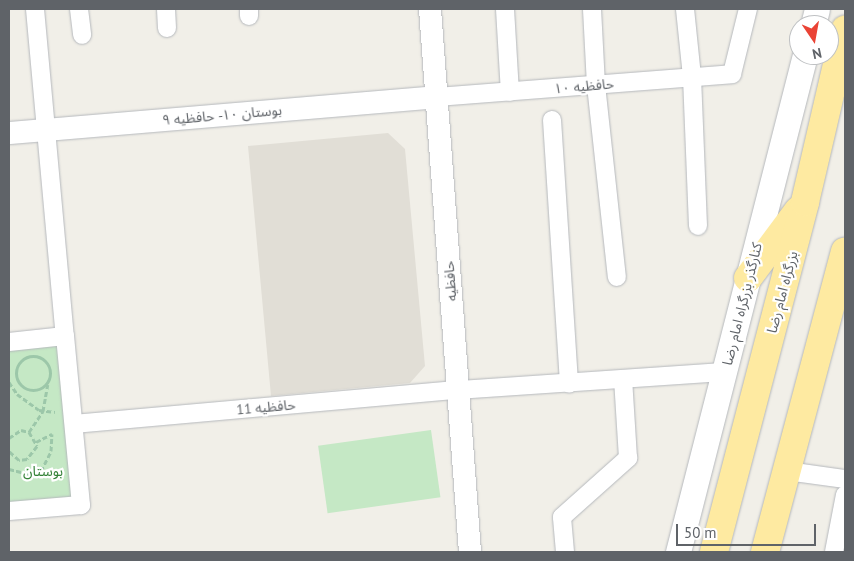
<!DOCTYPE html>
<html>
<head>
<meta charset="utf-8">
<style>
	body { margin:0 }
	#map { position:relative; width:854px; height:561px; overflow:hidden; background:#f1efe8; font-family:"PT Sans","Noto Sans Arabic",sans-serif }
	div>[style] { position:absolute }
	.education>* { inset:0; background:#e1ded6 }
	.green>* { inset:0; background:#c5e8c5; transform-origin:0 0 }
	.path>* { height:3px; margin-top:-1.5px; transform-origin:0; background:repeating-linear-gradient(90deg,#9cc7a9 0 5px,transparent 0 7.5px) }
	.path>.ring { margin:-1.5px; padding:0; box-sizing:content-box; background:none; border:3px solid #9cc7a9; border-radius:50% }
	.roads { filter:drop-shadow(0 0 1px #b5b8bc) drop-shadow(0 0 1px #b5b8bc) }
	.minor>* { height:18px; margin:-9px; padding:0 9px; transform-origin:9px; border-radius:9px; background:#fff }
	.tertiary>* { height:22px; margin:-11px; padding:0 11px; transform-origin:11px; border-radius:11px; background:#fff }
	.secondary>* { height:25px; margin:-12.5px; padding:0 12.5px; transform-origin:12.5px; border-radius:12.5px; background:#fff }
	.trunk>* { height:28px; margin:-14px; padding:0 14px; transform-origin:14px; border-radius:14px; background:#feeaa1 }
	span { translate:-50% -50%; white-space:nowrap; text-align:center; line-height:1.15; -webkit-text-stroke:4.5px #fff; paint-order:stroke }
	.street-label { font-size:14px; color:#5f6368 }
	.park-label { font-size:14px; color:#348238 }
	.frame { position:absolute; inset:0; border:10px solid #5f6368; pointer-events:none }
	.north { position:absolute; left:789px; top:15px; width:50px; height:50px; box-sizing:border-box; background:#fff; border:1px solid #bfc1c3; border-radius:50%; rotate:168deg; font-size:14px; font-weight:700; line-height:20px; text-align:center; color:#5f6368 }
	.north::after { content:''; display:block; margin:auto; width:18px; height:22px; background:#ea4335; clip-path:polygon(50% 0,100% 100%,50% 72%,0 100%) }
	.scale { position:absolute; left:676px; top:524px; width:140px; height:22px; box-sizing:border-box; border:2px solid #5f6368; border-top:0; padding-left:6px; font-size:15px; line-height:18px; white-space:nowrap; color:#5f6368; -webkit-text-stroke:4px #fff; paint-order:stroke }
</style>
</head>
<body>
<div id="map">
	<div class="education">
		<i style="clip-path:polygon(388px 133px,405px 149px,425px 366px,410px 383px,271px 396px,248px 146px)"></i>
	</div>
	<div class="green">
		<i style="clip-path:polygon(64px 338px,79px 504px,9px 510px,9px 343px)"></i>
		<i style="left:431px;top:430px;width:68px;height:114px;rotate:82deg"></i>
	</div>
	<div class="path">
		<i class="ring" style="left:16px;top:356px;width:31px;height:31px"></i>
		<i style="left:9px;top:382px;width:14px;rotate:56deg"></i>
		<i style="left:17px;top:394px;width:27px;rotate:36deg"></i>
		<i style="left:39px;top:410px;width:16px;rotate:7deg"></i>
		<i style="left:29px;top:432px;width:25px;rotate:-56deg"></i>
		<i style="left:43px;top:411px;width:27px;rotate:-80deg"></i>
		<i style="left:9px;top:438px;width:14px;rotate:-34deg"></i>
		<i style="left:21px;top:430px;width:8px;rotate:14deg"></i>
		<i style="left:29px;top:432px;width:16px;rotate:60deg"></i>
		<i style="left:37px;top:446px;width:16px;rotate:128deg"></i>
		<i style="left:27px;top:459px;width:8px;rotate:173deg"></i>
		<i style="left:19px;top:460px;width:13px;rotate:-138deg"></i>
		<i style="left:36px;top:442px;width:18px;rotate:-27deg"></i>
		<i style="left:9px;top:469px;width:25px;rotate:14deg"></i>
		<i style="left:33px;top:475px;width:9px;rotate:-27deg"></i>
		<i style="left:41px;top:471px;width:22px;rotate:-63deg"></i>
		<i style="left:51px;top:451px;width:17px;rotate:-87deg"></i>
	</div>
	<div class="roads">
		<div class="minor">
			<i style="left:35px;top:9px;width:328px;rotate:84.8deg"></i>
			<i style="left:79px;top:9px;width:26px;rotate:83deg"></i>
			<i style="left:166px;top:9px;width:19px;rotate:87deg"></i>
			<i style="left:249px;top:9px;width:7px;rotate:90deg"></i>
			<i style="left:505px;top:9px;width:83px;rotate:86.6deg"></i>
			<i style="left:592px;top:9px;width:76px;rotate:87deg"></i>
			<i style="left:596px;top:85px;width:193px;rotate:83.8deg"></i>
			<i style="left:685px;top:9px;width:68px;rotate:84.1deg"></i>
			<i style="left:692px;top:77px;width:149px;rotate:87.7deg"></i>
			<i style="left:436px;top:97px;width:297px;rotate:-4.4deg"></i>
			<i style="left:732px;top:74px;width:67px;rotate:-76.2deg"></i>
			<i style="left:552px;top:120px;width:264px;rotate:86.3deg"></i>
			<i style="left:9px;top:342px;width:56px;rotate:-6.1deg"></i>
			<i style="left:65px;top:336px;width:170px;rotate:84.6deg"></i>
			<i style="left:81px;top:505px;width:72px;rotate:175.2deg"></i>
			<i style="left:74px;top:424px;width:386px;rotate:-5.1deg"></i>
			<i style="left:458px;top:390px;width:268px;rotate:-3.9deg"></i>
			<i style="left:787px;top:471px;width:59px;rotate:7.9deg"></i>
			<i style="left:565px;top:552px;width:35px;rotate:-95deg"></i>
			<i style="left:562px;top:517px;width:89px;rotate:-41.8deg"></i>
			<i style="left:628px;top:458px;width:79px;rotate:-93.6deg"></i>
			<i style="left:834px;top:552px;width:58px;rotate:-79.1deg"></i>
		</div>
		<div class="tertiary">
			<i style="left:430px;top:9px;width:544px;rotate:85.79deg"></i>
			<i style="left:9px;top:133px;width:429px;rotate:-4.8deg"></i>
		</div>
		<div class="secondary">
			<i style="left:813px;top:25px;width:16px;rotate:-76deg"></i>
			<i style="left:678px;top:552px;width:513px;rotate:-75.67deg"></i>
		</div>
		<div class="trunk">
			<i style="left:748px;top:278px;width:84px;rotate:-53.3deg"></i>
			<i style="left:714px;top:552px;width:362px;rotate:-75.4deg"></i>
			<i style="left:805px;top:202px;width:177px;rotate:-76.9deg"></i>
			<i style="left:765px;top:552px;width:311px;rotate:-75.1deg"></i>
		</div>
	</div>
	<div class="street-label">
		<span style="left:584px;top:86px;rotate:-5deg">حافظیه ۱۰</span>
		<span style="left:222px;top:115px;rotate:-5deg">بوستان ۱۰- حافظیه ۹</span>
		<span style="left:450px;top:281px;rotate:-94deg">حافظیه</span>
		<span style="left:782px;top:292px;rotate:-75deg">بزرگراه امام رضا</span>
		<span style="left:742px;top:304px;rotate:-76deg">کنارگذر بزرگراه امام رضا</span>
		<span style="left:266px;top:407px;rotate:-5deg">حافظیه 11</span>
	</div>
	<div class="park-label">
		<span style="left:43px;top:471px">بوستان</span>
	</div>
	<div class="frame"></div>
	<div class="north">N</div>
	<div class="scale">50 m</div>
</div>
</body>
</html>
